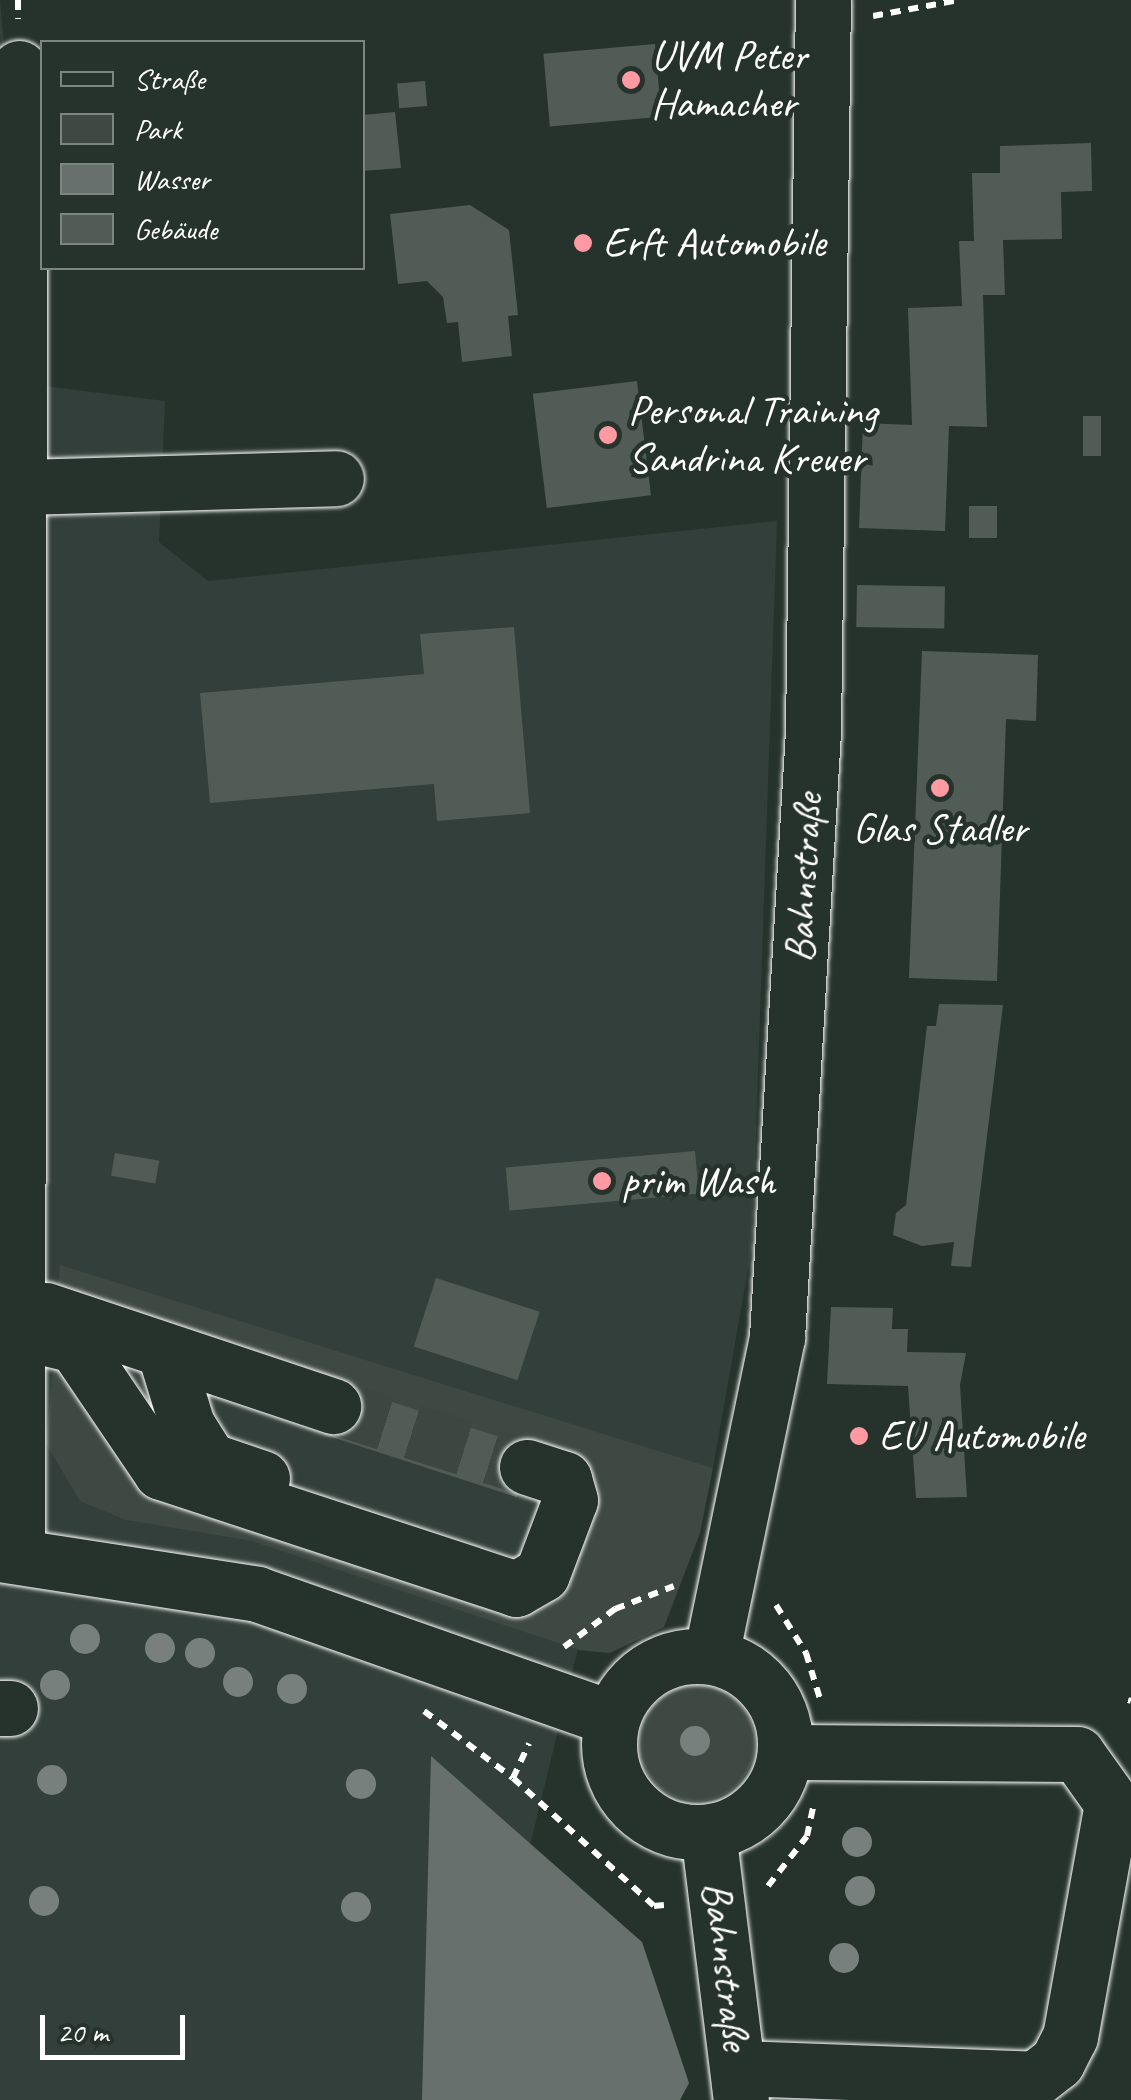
<!DOCTYPE html>
<html>
<head>
<meta charset="utf-8">
<style>
	body { margin:0 }
	#map { position:relative; width:1131px; height:2100px; overflow:hidden; background:#26332d; font-family:Caveat,sans-serif }
	div>[style] { position:absolute }
	.built>* { inset:0; background:#333f3a }
	.green>* { inset:0; background:#3e4944 }
	.round { border-radius:50% }
	.water>* { inset:0; background:#67706c }
	.building>* { inset:0; background:#515c57; transform-origin:0 0 }
	.minor-tunnel>* { height:55px; margin-top:-27.5px; transform-origin:0; background:repeating-linear-gradient(90deg,#3c4742 0 55px,transparent 0 83px) }
	.path>* { height:6px; margin-top:-3px; transform-origin:0; background:repeating-linear-gradient(90deg,#fff 0 10px,transparent 0 18px) }
	.roads { filter:drop-shadow(0 0 2px #fff) drop-shadow(0 0 2px #fff) }
	.minor>* { height:55px; margin:-27.5px; padding:0 27.5px; transform-origin:27.5px; border-radius:27.5px; background:#26332d }
	.minor>.ring { margin:-27.5px; padding:0; box-sizing:content-box; background:none; border:55px solid #26332d; border-radius:50% }
	.trees>* { width:30px; height:30px; margin:-15px; border-radius:50%; background:#78807d }
	.dots>* { width:28px; height:28px; translate:-50% -50%; box-sizing:border-box; border:5px solid #26332d; border-radius:50% }
	span { translate:-50% -50%; white-space:nowrap; text-align:center; line-height:1.15; -webkit-text-stroke:9px #26332d; paint-order:stroke }
	.poi-label { font-size:42px; color:#fff }
	.left { translate:0 -50%; text-align:left }
	.street-label { font-size:42px; color:#fff }
	.legend { position:absolute; left:40px; top:40px; width:325px; height:230px; box-sizing:border-box; background:#26332d; border:2px solid #7d8581; margin:0; padding:12px 18px; list-style:none; font-size:30px; color:#fff }
	.legend li { display:flex; align-items:center; gap:20px; height:50px }
	.legend b { width:50px; border:2px solid #7d8581 }
	.scale { position:absolute; left:40px; top:2015px; width:145px; height:45px; box-sizing:border-box; border:5px solid #fff; border-top:0; padding-left:12px; font-size:30px; line-height:35px; white-space:nowrap; color:#fff; -webkit-text-stroke:8px #26332d; paint-order:stroke }
</style>
</head>
<body>
<div id="map">
	<div class="built">
		<i style="clip-path:polygon(0 0,35px 385px,165px 401px,159px 542px,208px 581px,777px 521px,752px 1247px,713px 1468px,628px 1443px,468px 2100px,0 2100px)"></i>
	</div>
	<div class="green">
		<i style="clip-path:polygon(60px 1265px,713px 1468px,700px 1533px,664px 1627px,610px 1653px,579px 1650px,252px 1541px,126px 1520px,80px 1501px,46px 1444px,55px 1350px,154px 1481px,562px 1582px,594px 1468px,57px 1297px)"></i>
		<i class="round" style="left:639px;top:1685px;width:116px;height:116px"></i>
	</div>
	<div class="water">
		<i style="clip-path:polygon(431px 1756px,642px 1942px,689px 2083px,680px 2100px,422px 2100px)"></i>
	</div>
	<div class="building">
		<i style="left:655px;top:44px;width:73px;height:112px;rotate:85deg"></i>
		<i style="left:425px;top:81px;width:25px;height:28px;rotate:85deg"></i>
		<i style="clip-path:polygon(395px 112px,401px 168px,362px 171px,362px 115px)"></i>
		<i style="clip-path:polygon(1091px 143px,1092px 191px,1061px 192px,1062px 239px,1003px 240px,1005px 295px,983px 295px,987px 427px,949px 426px,945px 531px,859px 528px,863px 423px,912px 425px,908px 308px,962px 306px,959px 241px,974px 241px,972px 173px,1000px 173px,1000px 146px)"></i>
		<i style="clip-path:polygon(470px 205px,509px 230px,518px 315px,508px 316px,512px 356px,462px 362px,458px 322px,447px 323px,443px 297px,427px 281px,398px 284px,390px 214px)"></i>
		<i style="left:637px;top:381px;width:115px;height:105px;rotate:83deg"></i>
		<i style="left:1083px;top:416px;width:18px;height:40px"></i>
		<i style="left:969px;top:506px;width:28px;height:32px"></i>
		<i style="left:857px;top:585px;width:88px;height:42px;rotate:1deg"></i>
		<i style="clip-path:polygon(514px 627px,530px 813px,437px 821px,434px 784px,210px 803px,200px 693px,424px 674px,420px 634px)"></i>
		<i style="clip-path:polygon(922px 651px,1038px 655px,1036px 721px,1006px 719px,997px 981px,909px 978px)"></i>
		<i style="clip-path:polygon(939px 1004px,1003px 1005px,971px 1267px,951px 1266px,954px 1242px,922px 1246px,893px 1235px,896px 1213px,906px 1205px,927px 1026px,936px 1026px)"></i>
		<i style="left:695px;top:1151px;width:43px;height:190px;rotate:85deg"></i>
		<i style="left:115px;top:1153px;width:45px;height:23px;rotate:10deg"></i>
		<i style="left:436px;top:1278px;width:109px;height:72px;rotate:18deg"></i>
		<i style="clip-path:polygon(831px 1307px,893px 1308px,892px 1329px,908px 1329px,907px 1352px,966px 1353px,960px 1385px,967px 1497px,916px 1498px,908px 1386px,827px 1384px)"></i>
		<i style="left:340px;top:1385px;width:203px;height:52px;rotate:18deg"></i>
	</div>
	<div class="minor-tunnel">
		<i style="left:333px;top:1406px;width:203px;rotate:17.5deg"></i>
	</div>
	<div class="path">
		<i style="left:18px;top:0;width:19px;rotate:90deg"></i>
		<i style="left:873px;top:16px;width:87px;rotate:-10.5deg"></i>
		<i style="left:776px;top:1605px;width:57px;rotate:58deg"></i>
		<i style="left:806px;top:1653px;width:51px;rotate:73deg"></i>
		<i style="left:564px;top:1647px;width:64px;rotate:-36.7deg"></i>
		<i style="left:615px;top:1609px;width:63px;rotate:-21.3deg"></i>
		<i style="left:1128px;top:1700px;width:3px;rotate:18deg"></i>
		<i style="left:424px;top:1711px;width:111px;rotate:37deg"></i>
		<i style="left:513px;top:1778px;width:190px;rotate:42.2deg"></i>
		<i style="left:654px;top:1906px;width:10px;rotate:-6deg"></i>
		<i style="left:513px;top:1778px;width:38px;rotate:-65deg"></i>
		<i style="left:768px;top:1886px;width:63px;rotate:-52deg"></i>
		<i style="left:807px;top:1836px;width:33px;rotate:-78deg"></i>
	</div>
	<div class="roads">
		<div class="minor">
			<i style="left:23px;top:487px;width:313px;rotate:-1.6deg"></i>
			<i style="left:46px;top:1310px;width:303px;rotate:18.5deg"></i>
			<i style="left:17px;top:1331px;width:60px;rotate:13.6deg"></i>
			<i style="left:75px;top:1345px;width:153px;rotate:55.9deg"></i>
			<i style="left:161px;top:1472px;width:374px;rotate:18.2deg"></i>
			<i style="left:516px;top:1589px;width:30px;rotate:-30deg"></i>
			<i style="left:542px;top:1574px;width:79px;rotate:-69.3deg"></i>
			<i style="left:570px;top:1500px;width:22px;rotate:-106deg"></i>
			<i style="left:564px;top:1479px;width:39px;rotate:-162deg"></i>
			<i style="left:165px;top:1353px;width:75px;rotate:73deg"></i>
			<i style="left:187px;top:1425px;width:41px;rotate:57.8deg"></i>
			<i style="left:209px;top:1460px;width:56px;rotate:18.8deg"></i>
			<i style="left:0;top:1554px;width:260px;rotate:8.8deg"></i>
			<i style="left:257px;top:1594px;width:375px;rotate:19.3deg"></i>
			<i style="left:17px;top:1555px;width:1487px;rotate:-89.92deg"></i>
			<i style="left:711px;top:1656px;width:326px;rotate:-78.3deg"></i>
			<i style="left:777px;top:1337px;width:607px;rotate:-86.6deg"></i>
			<i style="left:813px;top:731px;width:731px;rotate:-89.22deg"></i>
			<i class="ring" style="left:609px;top:1656px;width:121px;height:121px"></i>
			<i style="left:0;top:1708px;width:10px"></i>
			<i style="left:708px;top:1832px;width:270px;rotate:83deg"></i>
			<i style="left:739px;top:2068px;width:296px;rotate:2.1deg"></i>
			<i style="left:1035px;top:2079px;width:28px;rotate:-38deg"></i>
			<i style="left:1057px;top:2062px;width:28px;rotate:-63deg"></i>
			<i style="left:1070px;top:2037px;width:238px;rotate:-79.8deg"></i>
			<i style="left:1112px;top:1803px;width:60px;rotate:-125.5deg"></i>
			<i style="left:1077px;top:1754px;width:292px;rotate:-179.6deg"></i>
		</div>
	</div>
	<div class="trees">
		<i style="left:85px;top:1639px"></i>
		<i style="left:160px;top:1648px"></i>
		<i style="left:200px;top:1653px"></i>
		<i style="left:238px;top:1682px"></i>
		<i style="left:55px;top:1685px"></i>
		<i style="left:292px;top:1689px"></i>
		<i style="left:695px;top:1741px"></i>
		<i style="left:52px;top:1780px"></i>
		<i style="left:361px;top:1784px"></i>
		<i style="left:857px;top:1842px"></i>
		<i style="left:860px;top:1891px"></i>
		<i style="left:44px;top:1901px"></i>
		<i style="left:356px;top:1907px"></i>
		<i style="left:844px;top:1958px"></i>
	</div>
	<div class="dots">
		<i style="left:631px;top:80px;background:#ff9aa2"></i>
		<i style="left:583px;top:243px;background:#ff9aa2"></i>
		<i style="left:608px;top:435px;background:#ff9aa2"></i>
		<i style="left:940px;top:788px;background:#ff9aa2"></i>
		<i style="left:602px;top:1181px;background:#ff9aa2"></i>
		<i style="left:859px;top:1436px;background:#ff9aa2"></i>
	</div>
	<div class="poi-label">
		<span class="left" style="left:651px;top:80px">UVM Peter<br>Hamacher</span>
		<span class="left" style="left:603px;top:243px">Erft Automobile</span>
		<span class="left" style="left:628px;top:435px">Personal Training<br>Sandrina Kreuer</span>
		<span style="left:940px;top:829px">Glas Stadler</span>
		<span class="left" style="left:622px;top:1181px">prim Wash</span>
		<span class="left" style="left:879px;top:1436px">EU Automobile</span>
	</div>
	<div class="street-label">
		<span style="left:804px;top:878px;rotate:-87deg">Bahnstraße</span>
		<span style="left:726px;top:1966px;rotate:83deg">Bahnstraße</span>
	</div>
	<ul class="legend">
	<li><b style="height:12px;background:#26332d"></b>Straße</li>
	<li><b style="height:28px;background:#3e4944"></b>Park</li>
	<li><b style="height:28px;background:#67706c"></b>Wasser</li>
	<li><b style="height:28px;background:#515c57"></b>Gebäude</li>
	</ul>
	<div class="scale">20 m</div>
</div>
</body>
</html>
